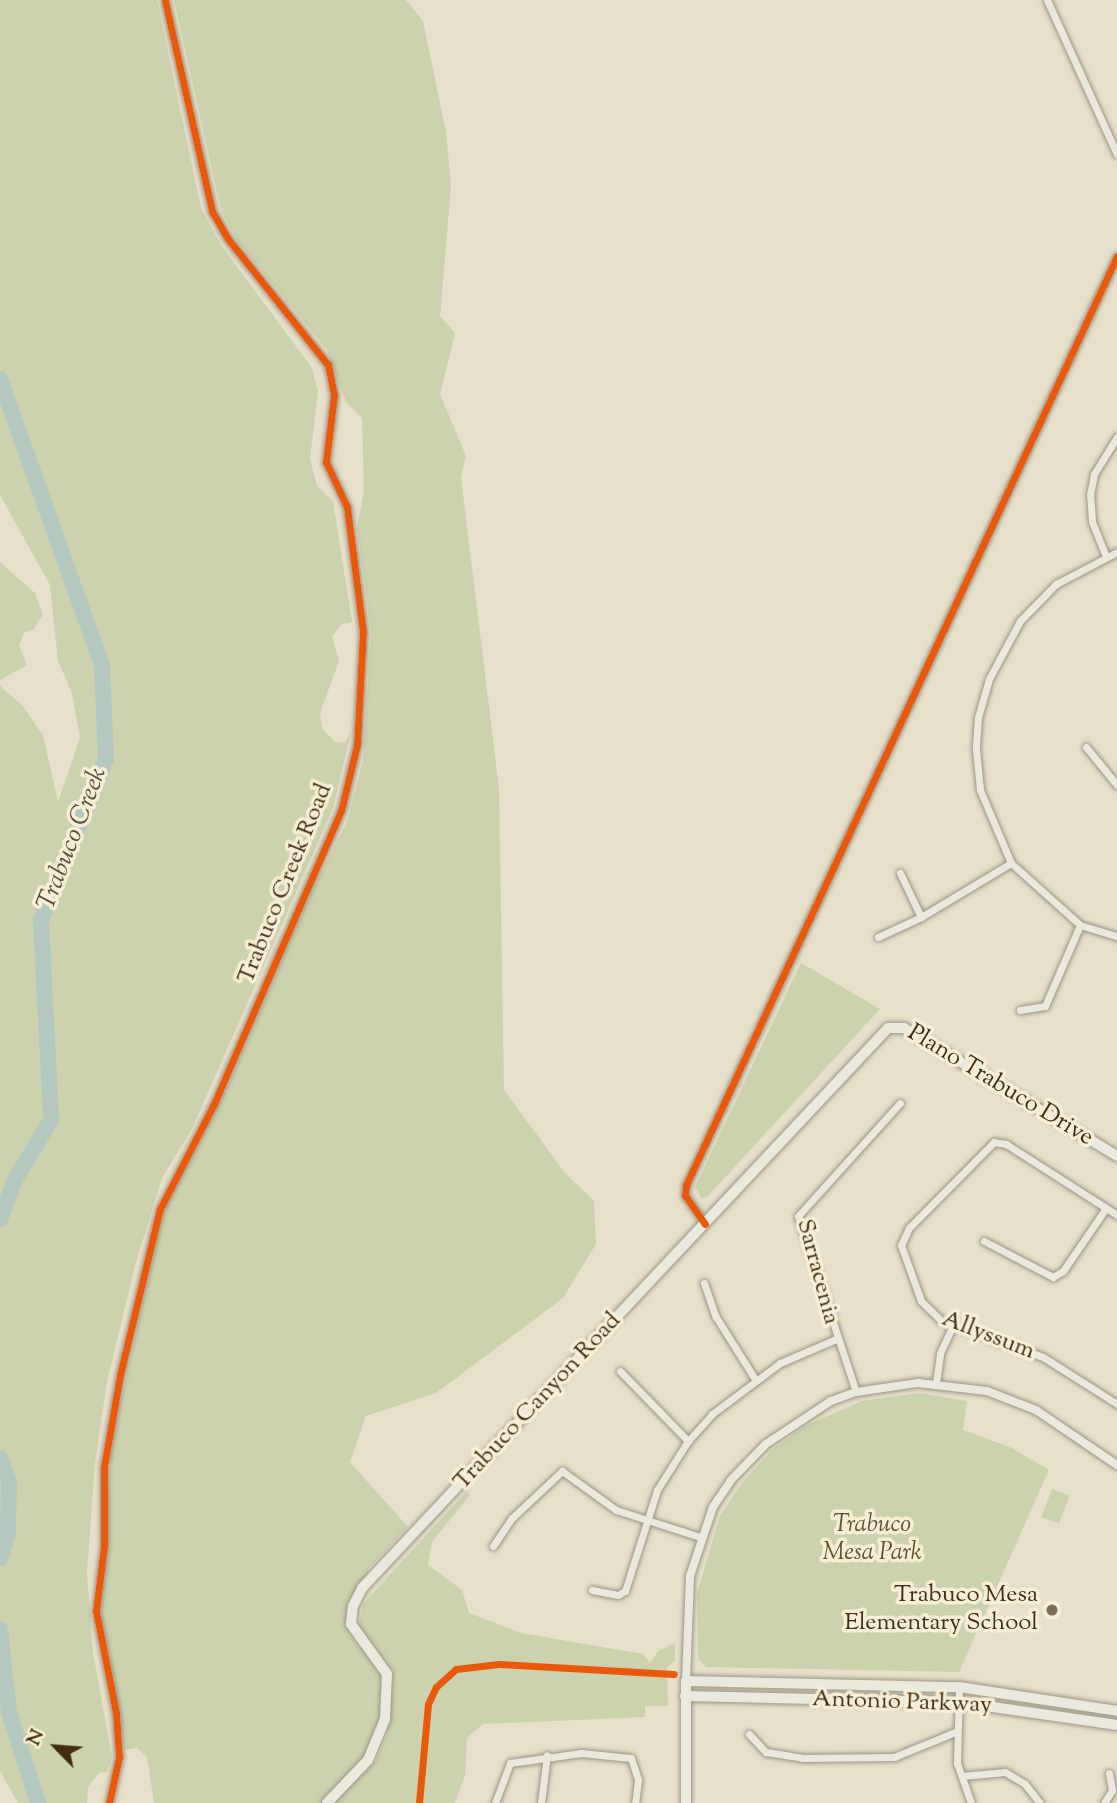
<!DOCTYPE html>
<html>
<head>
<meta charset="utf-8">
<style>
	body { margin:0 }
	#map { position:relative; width:1117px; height:1803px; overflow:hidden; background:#e7e0ca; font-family:"Sorts Mill Goudy",serif }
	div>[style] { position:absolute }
	.green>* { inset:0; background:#ccd2ad; transform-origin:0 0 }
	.river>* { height:16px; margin:-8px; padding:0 8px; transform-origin:8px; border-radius:8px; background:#b5c8c0 }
	.roads { filter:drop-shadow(0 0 2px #9c9586) drop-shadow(0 0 2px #9c9586) }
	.minor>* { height:7px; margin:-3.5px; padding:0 3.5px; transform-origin:3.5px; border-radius:3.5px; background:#ebe8dd }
	.tertiary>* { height:8px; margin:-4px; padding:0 4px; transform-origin:4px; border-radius:4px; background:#ebe8dd }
	.secondary>* { height:10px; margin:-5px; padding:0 5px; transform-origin:5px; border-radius:5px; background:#ebe8dd }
	.cycleway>* { height:7px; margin:-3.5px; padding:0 3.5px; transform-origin:3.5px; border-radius:3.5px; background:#e8590c }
	.dots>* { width:19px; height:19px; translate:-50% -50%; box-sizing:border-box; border:4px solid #f7efd5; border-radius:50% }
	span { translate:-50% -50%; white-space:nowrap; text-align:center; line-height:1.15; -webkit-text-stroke:7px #f7efd5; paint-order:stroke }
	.street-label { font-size:24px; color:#422e13 }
	.park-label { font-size:24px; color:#5f5434; font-style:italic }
	.poi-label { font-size:24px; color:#422e13 }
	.right { translate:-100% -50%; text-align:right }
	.water-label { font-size:26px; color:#5a523d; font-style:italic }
	.north { position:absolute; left:21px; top:1712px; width:70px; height:70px; -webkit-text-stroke:5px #f7efd5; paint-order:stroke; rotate:295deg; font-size:19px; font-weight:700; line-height:28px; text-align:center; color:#422e13 }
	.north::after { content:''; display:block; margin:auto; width:24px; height:32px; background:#422e13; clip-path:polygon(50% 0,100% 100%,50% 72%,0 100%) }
</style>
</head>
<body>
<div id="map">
	<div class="green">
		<i style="clip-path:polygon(0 0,157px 0,201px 208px,221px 245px,312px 368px,318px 392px,310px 458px,317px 486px,333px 501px,352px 622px,342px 624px,332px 636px,339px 661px,320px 713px,322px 728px,335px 742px,345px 743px,351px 732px,333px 808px,192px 1129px,162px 1178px,136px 1262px,107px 1382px,95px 1463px,87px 1572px,93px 1652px,112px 1758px,107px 1772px,99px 1773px,88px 1787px,87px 1803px,18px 1803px,0 1771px,0 686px,22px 705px,43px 735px,58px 802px,80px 738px,72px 693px,58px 661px,50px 585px,0 495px)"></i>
		<i style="clip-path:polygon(174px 0,406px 0,423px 21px,446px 132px,451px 186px,440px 316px,455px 333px,440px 394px,466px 456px,461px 478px,499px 788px,504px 1090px,565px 1173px,594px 1201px,596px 1244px,563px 1298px,436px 1393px,366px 1416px,350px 1462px,408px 1527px,367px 1570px,370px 1574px,349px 1602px,349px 1634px,381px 1672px,383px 1705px,366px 1757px,322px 1803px,154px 1803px,147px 1757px,137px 1748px,125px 1750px,100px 1615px,112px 1442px,165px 1205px,230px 1082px,311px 893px,347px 822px,363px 761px,371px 632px,357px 527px,364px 491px,362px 418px,346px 402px,327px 350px,237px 240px,221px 210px)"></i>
		<i style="clip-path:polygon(0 562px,35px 593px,43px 614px,34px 629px,24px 633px,19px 645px,27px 665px,0 680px)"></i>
		<i style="clip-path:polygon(801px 963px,880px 1009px,707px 1197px,701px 1198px,695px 1187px)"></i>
		<i style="clip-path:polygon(919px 1393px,967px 1401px,963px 1430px,1012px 1448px,1049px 1470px,959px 1672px,706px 1667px,698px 1659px,697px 1593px,720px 1516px,741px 1484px,773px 1449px,805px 1426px,862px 1401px)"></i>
		<i style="left:1052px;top:1489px;width:19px;height:30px;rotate:21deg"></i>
		<i style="clip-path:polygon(467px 1491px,470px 1495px,432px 1542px,428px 1565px,462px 1590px,469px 1613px,521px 1633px,643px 1654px,650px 1663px,658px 1651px,675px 1643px,675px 1660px,667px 1668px,668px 1706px,645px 1706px,645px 1717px,483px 1724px,467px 1738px,465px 1776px,455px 1803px,333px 1803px,375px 1762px,387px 1737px,393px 1671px,359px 1625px,363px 1604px)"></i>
	</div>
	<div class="river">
		<i style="left:0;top:379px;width:304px;rotate:70.4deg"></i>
		<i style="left:102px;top:665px;width:94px;rotate:87.6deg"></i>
		<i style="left:106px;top:759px;width:175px;rotate:111.9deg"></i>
		<i style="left:41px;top:921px;width:199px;rotate:87.1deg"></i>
		<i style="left:51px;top:1120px;width:70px;rotate:121deg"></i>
		<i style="left:15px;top:1180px;width:42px;rotate:111deg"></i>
		<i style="left:0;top:1458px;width:26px;rotate:69deg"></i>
		<i style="left:9px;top:1482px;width:51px;rotate:91.1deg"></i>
		<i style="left:8px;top:1533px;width:27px;rotate:107deg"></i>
		<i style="left:0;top:1629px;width:83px;rotate:83.8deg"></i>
		<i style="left:9px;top:1712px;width:96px;rotate:72.3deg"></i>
	</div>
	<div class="roads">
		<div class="minor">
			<i style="left:1047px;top:0;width:169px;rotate:65.6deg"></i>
			<i style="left:1117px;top:552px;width:69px;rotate:152.3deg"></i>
			<i style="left:1056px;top:584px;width:52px;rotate:134.2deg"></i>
			<i style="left:1020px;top:621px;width:66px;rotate:118.1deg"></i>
			<i style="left:989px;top:679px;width:40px;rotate:106deg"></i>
			<i style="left:978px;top:717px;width:32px;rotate:94deg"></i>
			<i style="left:976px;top:749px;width:41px;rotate:84.4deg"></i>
			<i style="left:980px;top:790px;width:79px;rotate:67deg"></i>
			<i style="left:1011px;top:863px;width:93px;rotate:41.9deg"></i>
			<i style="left:1080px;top:925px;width:39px;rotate:17deg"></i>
			<i style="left:1105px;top:554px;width:35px;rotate:-112deg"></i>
			<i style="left:1092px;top:521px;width:26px;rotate:-94deg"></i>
			<i style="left:1090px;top:495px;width:21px;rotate:-79deg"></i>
			<i style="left:1094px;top:474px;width:44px;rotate:-58.1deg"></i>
			<i style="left:1086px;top:747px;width:49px;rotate:50.8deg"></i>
			<i style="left:900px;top:873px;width:49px;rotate:64.5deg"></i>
			<i style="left:878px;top:937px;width:47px;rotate:-24.9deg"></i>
			<i style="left:921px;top:917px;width:105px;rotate:-31deg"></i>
			<i style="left:1020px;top:1010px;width:25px;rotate:-9deg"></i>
			<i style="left:1045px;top:1006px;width:88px;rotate:-66.6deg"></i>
			<i style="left:1117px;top:1215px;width:132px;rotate:-147.4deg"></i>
			<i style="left:1006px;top:1144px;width:12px;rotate:-171deg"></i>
			<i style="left:994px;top:1142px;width:121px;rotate:134.7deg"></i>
			<i style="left:909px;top:1228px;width:19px;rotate:115deg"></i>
			<i style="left:901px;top:1245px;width:59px;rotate:70.3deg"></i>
			<i style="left:921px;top:1301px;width:29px;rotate:44deg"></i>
			<i style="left:942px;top:1321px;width:107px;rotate:19.6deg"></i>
			<i style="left:1043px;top:1357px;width:88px;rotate:32.4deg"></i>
			<i style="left:705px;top:1224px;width:35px;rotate:-125deg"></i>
			<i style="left:685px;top:1195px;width:10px;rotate:-84deg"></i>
			<i style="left:686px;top:1185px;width:1024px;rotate:-65.11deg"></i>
			<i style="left:984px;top:1241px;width:78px;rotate:27.6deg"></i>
			<i style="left:1053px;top:1277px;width:12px;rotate:-31deg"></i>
			<i style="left:1063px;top:1271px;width:76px;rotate:-55.7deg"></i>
			<i style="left:704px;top:1283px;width:36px;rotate:71deg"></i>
			<i style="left:716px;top:1317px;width:73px;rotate:57.8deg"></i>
			<i style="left:620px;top:1371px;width:98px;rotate:45.8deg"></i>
			<i style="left:936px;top:1383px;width:30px;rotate:-82deg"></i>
			<i style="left:940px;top:1353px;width:29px;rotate:-65deg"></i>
			<i style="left:856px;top:1392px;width:185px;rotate:-108.2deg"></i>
			<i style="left:798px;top:1216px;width:152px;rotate:-47.9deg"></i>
			<i style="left:493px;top:1546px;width:34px;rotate:-56deg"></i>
			<i style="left:512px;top:1518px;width:69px;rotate:-43.2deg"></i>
			<i style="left:562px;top:1471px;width:67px;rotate:35.8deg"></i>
			<i style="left:616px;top:1510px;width:88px;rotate:17.8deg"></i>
			<i style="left:592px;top:1590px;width:26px;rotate:11deg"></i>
			<i style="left:618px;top:1595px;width:8px;rotate:-30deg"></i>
			<i style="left:625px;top:1591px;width:106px;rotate:-72.4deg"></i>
			<i style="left:657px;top:1490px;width:58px;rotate:-57.7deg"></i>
			<i style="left:688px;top:1441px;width:36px;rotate:-48deg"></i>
			<i style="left:712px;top:1414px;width:85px;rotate:-36.9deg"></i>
			<i style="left:780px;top:1363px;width:61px;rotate:-23.2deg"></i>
			<i style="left:959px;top:1687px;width:76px;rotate:91.5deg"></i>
			<i style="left:957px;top:1763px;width:42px;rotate:70.7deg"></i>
			<i style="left:749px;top:1734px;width:25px;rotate:47deg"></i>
			<i style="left:766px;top:1752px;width:36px;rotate:9deg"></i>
			<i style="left:802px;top:1758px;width:92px;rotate:-0.6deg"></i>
			<i style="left:894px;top:1757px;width:66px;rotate:-22.3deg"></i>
			<i style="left:962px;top:1776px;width:43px;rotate:-5.3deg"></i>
			<i style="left:1005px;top:1772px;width:23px;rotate:31deg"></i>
			<i style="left:1025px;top:1784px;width:24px;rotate:52deg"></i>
			<i style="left:109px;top:1803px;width:47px;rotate:-77.7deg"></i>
			<i style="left:119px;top:1757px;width:44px;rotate:-93.9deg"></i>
			<i style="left:116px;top:1713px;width:104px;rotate:-101.1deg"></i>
			<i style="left:96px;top:1611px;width:65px;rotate:-83deg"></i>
			<i style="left:104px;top:1546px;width:79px;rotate:-90deg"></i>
			<i style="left:104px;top:1467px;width:93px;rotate:-80.1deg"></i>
			<i style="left:120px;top:1375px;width:171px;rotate:-76.5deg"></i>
			<i style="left:160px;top:1209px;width:118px;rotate:-62.8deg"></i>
			<i style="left:214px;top:1104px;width:319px;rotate:-66.6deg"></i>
			<i style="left:341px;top:811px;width:68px;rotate:-76.4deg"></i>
			<i style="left:357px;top:745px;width:113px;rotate:-87deg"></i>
			<i style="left:363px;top:632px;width:126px;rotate:-97.3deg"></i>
			<i style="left:347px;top:507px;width:50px;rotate:-115deg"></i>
			<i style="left:326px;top:462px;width:67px;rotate:-83.2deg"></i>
			<i style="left:334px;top:395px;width:31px;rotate:-101deg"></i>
			<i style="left:328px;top:365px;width:161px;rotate:-128.4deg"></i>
			<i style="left:228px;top:239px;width:32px;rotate:-120deg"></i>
			<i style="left:212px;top:211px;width:216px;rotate:-102.6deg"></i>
			<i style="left:495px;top:1803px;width:43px;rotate:-69.4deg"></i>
			<i style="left:510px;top:1763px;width:72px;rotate:-8deg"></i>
			<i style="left:581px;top:1753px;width:50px;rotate:5.7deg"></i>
			<i style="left:631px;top:1758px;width:23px;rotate:72deg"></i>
			<i style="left:638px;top:1780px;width:23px;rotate:97deg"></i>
			<i style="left:541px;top:1803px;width:48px;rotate:-82.9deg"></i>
			<i style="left:1104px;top:1803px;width:15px;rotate:-58deg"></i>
			<i style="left:1112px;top:1790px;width:17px;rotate:-100deg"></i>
		</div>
		<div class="tertiary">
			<i style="left:686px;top:1681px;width:105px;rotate:-87.8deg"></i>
			<i style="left:690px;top:1576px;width:73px;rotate:-71.6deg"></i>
			<i style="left:713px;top:1507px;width:32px;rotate:-56deg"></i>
			<i style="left:731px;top:1480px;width:50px;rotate:-45.8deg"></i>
			<i style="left:766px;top:1444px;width:78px;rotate:-33.5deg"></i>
			<i style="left:831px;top:1401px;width:27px;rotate:-20deg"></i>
			<i style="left:856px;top:1392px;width:63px;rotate:-8.3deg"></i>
			<i style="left:918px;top:1383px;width:69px;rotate:6.6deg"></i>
			<i style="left:987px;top:1391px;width:53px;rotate:21.2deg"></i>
			<i style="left:1036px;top:1410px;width:98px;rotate:34.2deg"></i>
		</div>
		<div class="secondary">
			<i style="left:685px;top:1696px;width:273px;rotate:1.3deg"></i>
			<i style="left:958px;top:1702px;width:161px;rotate:8.2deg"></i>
			<i style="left:327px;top:1803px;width:59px;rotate:-46.4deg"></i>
			<i style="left:368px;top:1760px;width:44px;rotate:-67.5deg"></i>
			<i style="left:385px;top:1719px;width:45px;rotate:-87.5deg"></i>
			<i style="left:387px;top:1674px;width:62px;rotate:-125.8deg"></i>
			<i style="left:351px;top:1624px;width:18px;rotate:-84deg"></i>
			<i style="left:353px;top:1606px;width:20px;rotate:-63deg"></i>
			<i style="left:362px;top:1588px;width:768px;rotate:-46.79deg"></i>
			<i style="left:888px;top:1028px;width:16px"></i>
			<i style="left:904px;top:1028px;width:249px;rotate:31deg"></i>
			<i style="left:686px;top:1803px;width:122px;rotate:-90deg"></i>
			<i style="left:686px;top:1681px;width:273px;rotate:1.3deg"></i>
			<i style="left:959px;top:1687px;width:160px;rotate:8.6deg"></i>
		</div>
	</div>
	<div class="cycleway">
		<i style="left:705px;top:1224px;width:35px;rotate:-125deg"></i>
		<i style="left:685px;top:1195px;width:10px;rotate:-84deg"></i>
		<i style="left:686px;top:1185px;width:1024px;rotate:-65.11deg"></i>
		<i style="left:109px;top:1803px;width:47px;rotate:-77.7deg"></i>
		<i style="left:119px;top:1757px;width:44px;rotate:-93.9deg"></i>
		<i style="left:116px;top:1713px;width:104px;rotate:-101.1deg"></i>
		<i style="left:96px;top:1611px;width:65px;rotate:-83deg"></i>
		<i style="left:104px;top:1546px;width:79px;rotate:-90deg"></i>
		<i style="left:104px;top:1467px;width:93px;rotate:-80.1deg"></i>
		<i style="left:120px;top:1375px;width:171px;rotate:-76.5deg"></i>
		<i style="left:160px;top:1209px;width:118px;rotate:-62.8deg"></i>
		<i style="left:214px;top:1104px;width:319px;rotate:-66.6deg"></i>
		<i style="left:341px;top:811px;width:68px;rotate:-76.4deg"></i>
		<i style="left:357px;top:745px;width:113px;rotate:-87deg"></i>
		<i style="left:363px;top:632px;width:126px;rotate:-97.3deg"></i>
		<i style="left:347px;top:507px;width:50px;rotate:-115deg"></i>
		<i style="left:326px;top:462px;width:67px;rotate:-83.2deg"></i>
		<i style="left:334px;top:395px;width:31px;rotate:-101deg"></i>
		<i style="left:328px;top:365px;width:161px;rotate:-128.4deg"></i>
		<i style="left:228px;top:239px;width:32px;rotate:-120deg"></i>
		<i style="left:212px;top:211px;width:216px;rotate:-102.6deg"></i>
		<i style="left:419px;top:1803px;width:99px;rotate:-84.8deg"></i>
		<i style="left:428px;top:1704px;width:19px;rotate:-65deg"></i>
		<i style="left:436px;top:1687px;width:27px;rotate:-42deg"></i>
		<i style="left:456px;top:1669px;width:43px;rotate:-6.6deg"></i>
		<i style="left:499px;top:1664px;width:175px;rotate:3.3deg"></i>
	</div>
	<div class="dots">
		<i style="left:1052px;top:1610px;background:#7c6c53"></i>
	</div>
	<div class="street-label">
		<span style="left:286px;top:884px;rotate:-68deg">Trabuco Creek Road</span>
		<span style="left:1000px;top:1086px;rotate:31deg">Plano Trabuco Drive</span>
		<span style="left:817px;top:1272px;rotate:75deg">Sarracenia</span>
		<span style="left:988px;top:1336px;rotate:21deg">Allyssum</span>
		<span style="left:538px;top:1402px;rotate:-47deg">Trabuco Canyon Road</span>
		<span style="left:902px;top:1703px;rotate:2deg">Antonio Parkway</span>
	</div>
	<div class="park-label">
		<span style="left:872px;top:1540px">Trabuco<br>Mesa Park</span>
	</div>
	<div class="poi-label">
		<span class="right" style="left:1038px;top:1610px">Trabuco Mesa<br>Elementary School</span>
	</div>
	<div class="water-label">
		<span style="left:73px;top:839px;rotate:-69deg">Trabuco Creek</span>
	</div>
	<div class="north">N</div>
</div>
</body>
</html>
